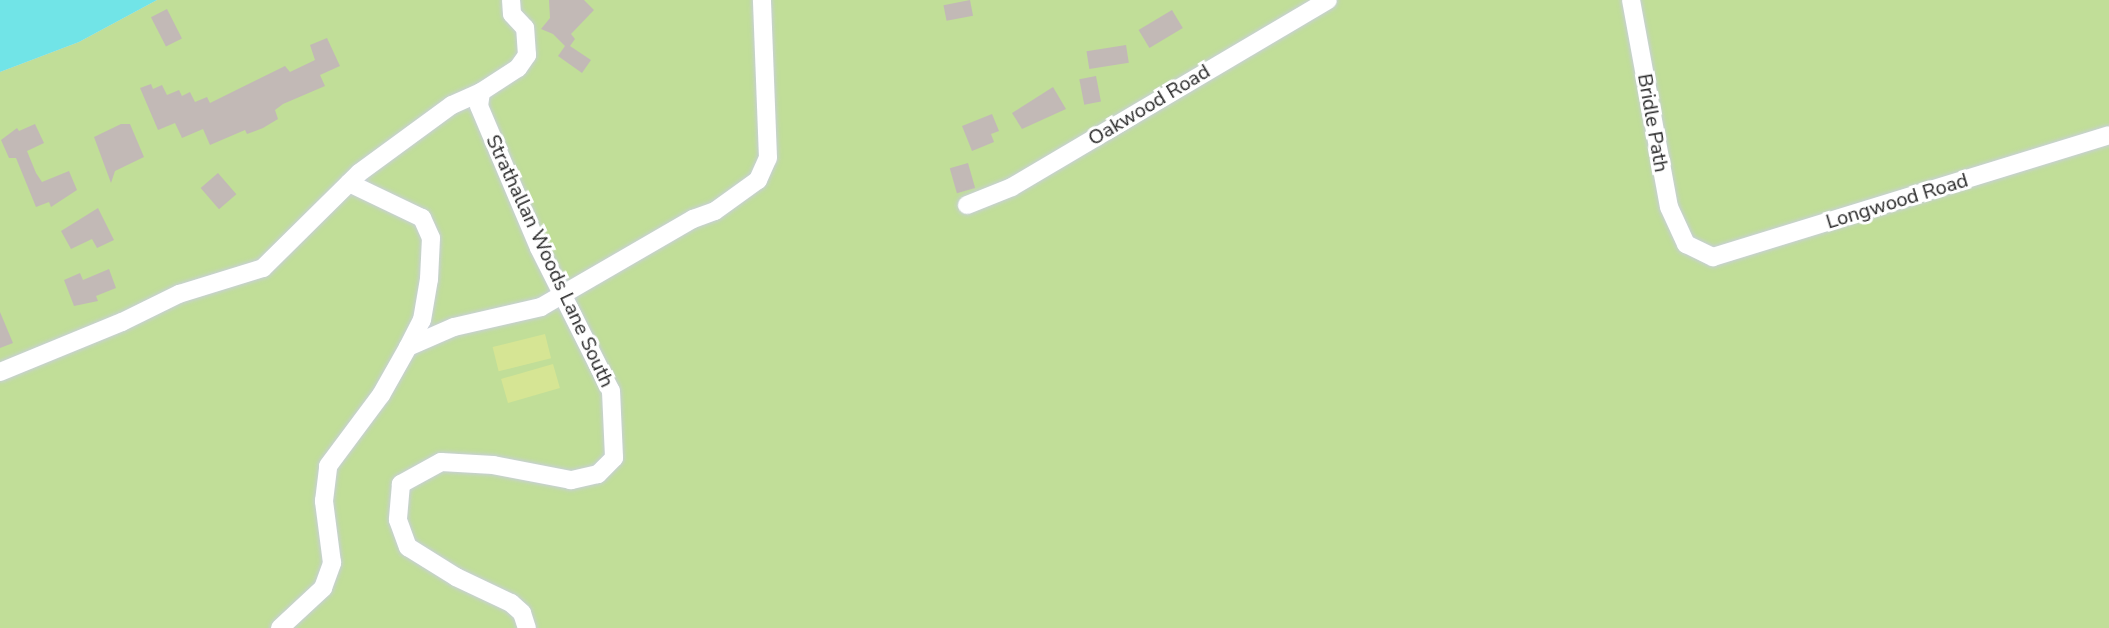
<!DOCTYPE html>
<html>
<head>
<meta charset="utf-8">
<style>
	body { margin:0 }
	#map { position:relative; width:2109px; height:628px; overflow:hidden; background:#eadfda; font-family:"Nunito Sans",sans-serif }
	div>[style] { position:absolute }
	.green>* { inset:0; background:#c1de98 }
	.pitch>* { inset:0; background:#d6e594; transform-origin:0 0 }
	.water>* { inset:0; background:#71e4e7 }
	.building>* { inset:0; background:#c2b9b6; transform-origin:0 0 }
	.roads { filter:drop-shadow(0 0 2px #c8cfd9) drop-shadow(0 0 2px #c8cfd9) }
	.minor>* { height:18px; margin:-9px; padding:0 9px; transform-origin:9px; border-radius:9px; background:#fff }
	span { translate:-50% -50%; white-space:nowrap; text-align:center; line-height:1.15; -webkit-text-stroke:6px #fff; paint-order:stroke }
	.street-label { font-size:20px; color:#282828 }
</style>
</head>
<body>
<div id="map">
	<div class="green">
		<i style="clip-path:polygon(157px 0,2109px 0,2109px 628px,0 628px,0 72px,79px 42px)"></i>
	</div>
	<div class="pitch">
		<i style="left:545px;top:334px;width:25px;height:54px;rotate:76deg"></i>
		<i style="left:553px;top:364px;width:25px;height:54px;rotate:74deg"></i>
	</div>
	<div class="water">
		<i style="clip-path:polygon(0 0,157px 0,79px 42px,0 72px)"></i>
	</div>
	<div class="building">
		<i style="clip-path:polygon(549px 0,584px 0,594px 10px,571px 34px,575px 39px,570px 46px,591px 60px,582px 73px,558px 56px,565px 46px,553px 34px,541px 29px,550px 18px)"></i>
		<i style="left:970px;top:0;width:16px;height:27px;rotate:79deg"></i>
		<i style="left:167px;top:9px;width:33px;height:18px;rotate:63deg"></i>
		<i style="left:1172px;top:10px;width:21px;height:39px;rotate:59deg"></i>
		<i style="clip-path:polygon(327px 38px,340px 66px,320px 75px,325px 86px,283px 104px,275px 110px,278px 119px,263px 128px,247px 134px,245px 130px,210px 145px,203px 129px,182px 138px,175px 123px,158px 130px,140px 88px,151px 84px,153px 89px,162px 85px,167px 95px,179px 90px,182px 96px,190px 92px,195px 102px,207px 97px,210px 103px,285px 66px,290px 72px,315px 60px,310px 45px)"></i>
		<i style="left:1126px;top:45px;width:18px;height:40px;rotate:81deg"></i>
		<i style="left:1096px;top:76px;width:26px;height:17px;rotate:79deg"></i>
		<i style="clip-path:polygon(1053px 87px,1066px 109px,1022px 129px,1012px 113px)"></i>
		<i style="clip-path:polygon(992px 114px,999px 131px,991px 134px,994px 142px,972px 151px,962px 126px)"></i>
		<i style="clip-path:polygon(35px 124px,44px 143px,27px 151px,36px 173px,42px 182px,69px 171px,77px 190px,51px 207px,49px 202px,36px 207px,16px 158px,9px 158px,1px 140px,17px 128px,19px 131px)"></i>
		<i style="clip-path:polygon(121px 124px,130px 124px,144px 157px,115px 171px,111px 183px,94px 137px)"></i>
		<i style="left:968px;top:163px;width:26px;height:19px;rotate:74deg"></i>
		<i style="left:218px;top:173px;width:28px;height:23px;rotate:49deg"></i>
		<i style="clip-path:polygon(98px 208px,114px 240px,97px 248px,92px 239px,71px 249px,61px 231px)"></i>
		<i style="clip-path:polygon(109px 269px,116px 288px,96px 296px,98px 301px,74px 306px,64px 280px,80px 273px,83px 280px)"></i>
		<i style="clip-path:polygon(0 312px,13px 343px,0 348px)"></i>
	</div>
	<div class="roads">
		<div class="minor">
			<i style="left:1631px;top:0;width:210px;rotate:79.6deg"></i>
			<i style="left:1669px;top:207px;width:41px;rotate:65.3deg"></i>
			<i style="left:1686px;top:244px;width:30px;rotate:26deg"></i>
			<i style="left:1713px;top:257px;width:414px;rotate:-17.1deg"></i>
			<i style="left:481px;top:92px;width:14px;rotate:98deg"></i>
			<i style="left:479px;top:106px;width:154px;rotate:67.1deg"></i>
			<i style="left:539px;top:248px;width:160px;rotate:63.3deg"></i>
			<i style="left:611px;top:391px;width:67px;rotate:87.4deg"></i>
			<i style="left:614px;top:458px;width:23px;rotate:135deg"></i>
			<i style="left:598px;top:474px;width:28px;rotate:167deg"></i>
			<i style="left:571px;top:480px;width:79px;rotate:-169.1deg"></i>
			<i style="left:493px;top:465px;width:52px;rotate:-176.7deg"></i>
			<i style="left:441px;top:462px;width:46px;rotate:151.2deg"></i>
			<i style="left:401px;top:484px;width:36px;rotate:95deg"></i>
			<i style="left:398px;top:520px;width:29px;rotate:70deg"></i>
			<i style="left:408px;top:547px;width:57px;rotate:32deg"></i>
			<i style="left:456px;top:577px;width:61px;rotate:25.3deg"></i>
			<i style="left:511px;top:603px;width:15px;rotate:42deg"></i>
			<i style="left:522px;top:613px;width:16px;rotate:72deg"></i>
			<i style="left:967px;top:205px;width:48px;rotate:-21.8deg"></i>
			<i style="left:1012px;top:187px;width:367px;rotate:-30.6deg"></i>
			<i style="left:408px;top:347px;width:50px;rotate:-23.5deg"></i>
			<i style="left:454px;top:327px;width:89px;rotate:-12.9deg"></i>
			<i style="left:541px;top:307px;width:176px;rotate:-30.1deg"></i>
			<i style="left:693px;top:219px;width:23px;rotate:-20deg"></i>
			<i style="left:715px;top:211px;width:53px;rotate:-35.8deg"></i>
			<i style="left:758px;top:180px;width:24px;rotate:-66deg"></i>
			<i style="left:768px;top:158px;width:158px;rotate:-92.2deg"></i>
			<i style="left:0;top:372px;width:132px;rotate:-22.3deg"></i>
			<i style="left:122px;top:322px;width:64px;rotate:-26.2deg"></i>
			<i style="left:179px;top:294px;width:88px;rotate:-17.2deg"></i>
			<i style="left:263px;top:268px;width:135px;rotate:-44.7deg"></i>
			<i style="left:359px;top:173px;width:115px;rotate:-36.2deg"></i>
			<i style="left:452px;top:105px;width:32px;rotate:-24deg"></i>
			<i style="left:481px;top:92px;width:44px;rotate:-33deg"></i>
			<i style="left:518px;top:68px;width:16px;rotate:-55deg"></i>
			<i style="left:527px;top:55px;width:27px;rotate:-94deg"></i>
			<i style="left:525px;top:28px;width:19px;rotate:-133deg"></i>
			<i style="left:512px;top:14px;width:14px;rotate:-94deg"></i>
			<i style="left:280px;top:628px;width:59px;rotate:-42.9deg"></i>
			<i style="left:323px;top:588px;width:27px;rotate:-70deg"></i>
			<i style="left:332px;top:563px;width:63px;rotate:-97.4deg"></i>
			<i style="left:324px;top:501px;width:35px;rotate:-83deg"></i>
			<i style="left:328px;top:466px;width:89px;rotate:-53.3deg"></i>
			<i style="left:381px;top:395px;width:55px;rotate:-60.6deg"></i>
			<i style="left:408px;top:347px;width:30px;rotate:-63deg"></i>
			<i style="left:422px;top:320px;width:42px;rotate:-80.3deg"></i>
			<i style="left:429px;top:279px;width:41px;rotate:-87.2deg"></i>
			<i style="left:431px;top:238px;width:22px;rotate:-114deg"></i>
			<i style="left:422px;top:218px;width:81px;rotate:-154.4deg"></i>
		</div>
	</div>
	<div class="street-label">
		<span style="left:1149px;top:105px;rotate:-31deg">Oakwood Road</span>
		<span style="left:1653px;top:123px;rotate:80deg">Bridle Path</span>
		<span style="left:1897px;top:201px;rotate:-17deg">Longwood Road</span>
		<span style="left:550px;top:261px;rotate:65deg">Strathallan Woods Lane South</span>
	</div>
</div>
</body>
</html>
